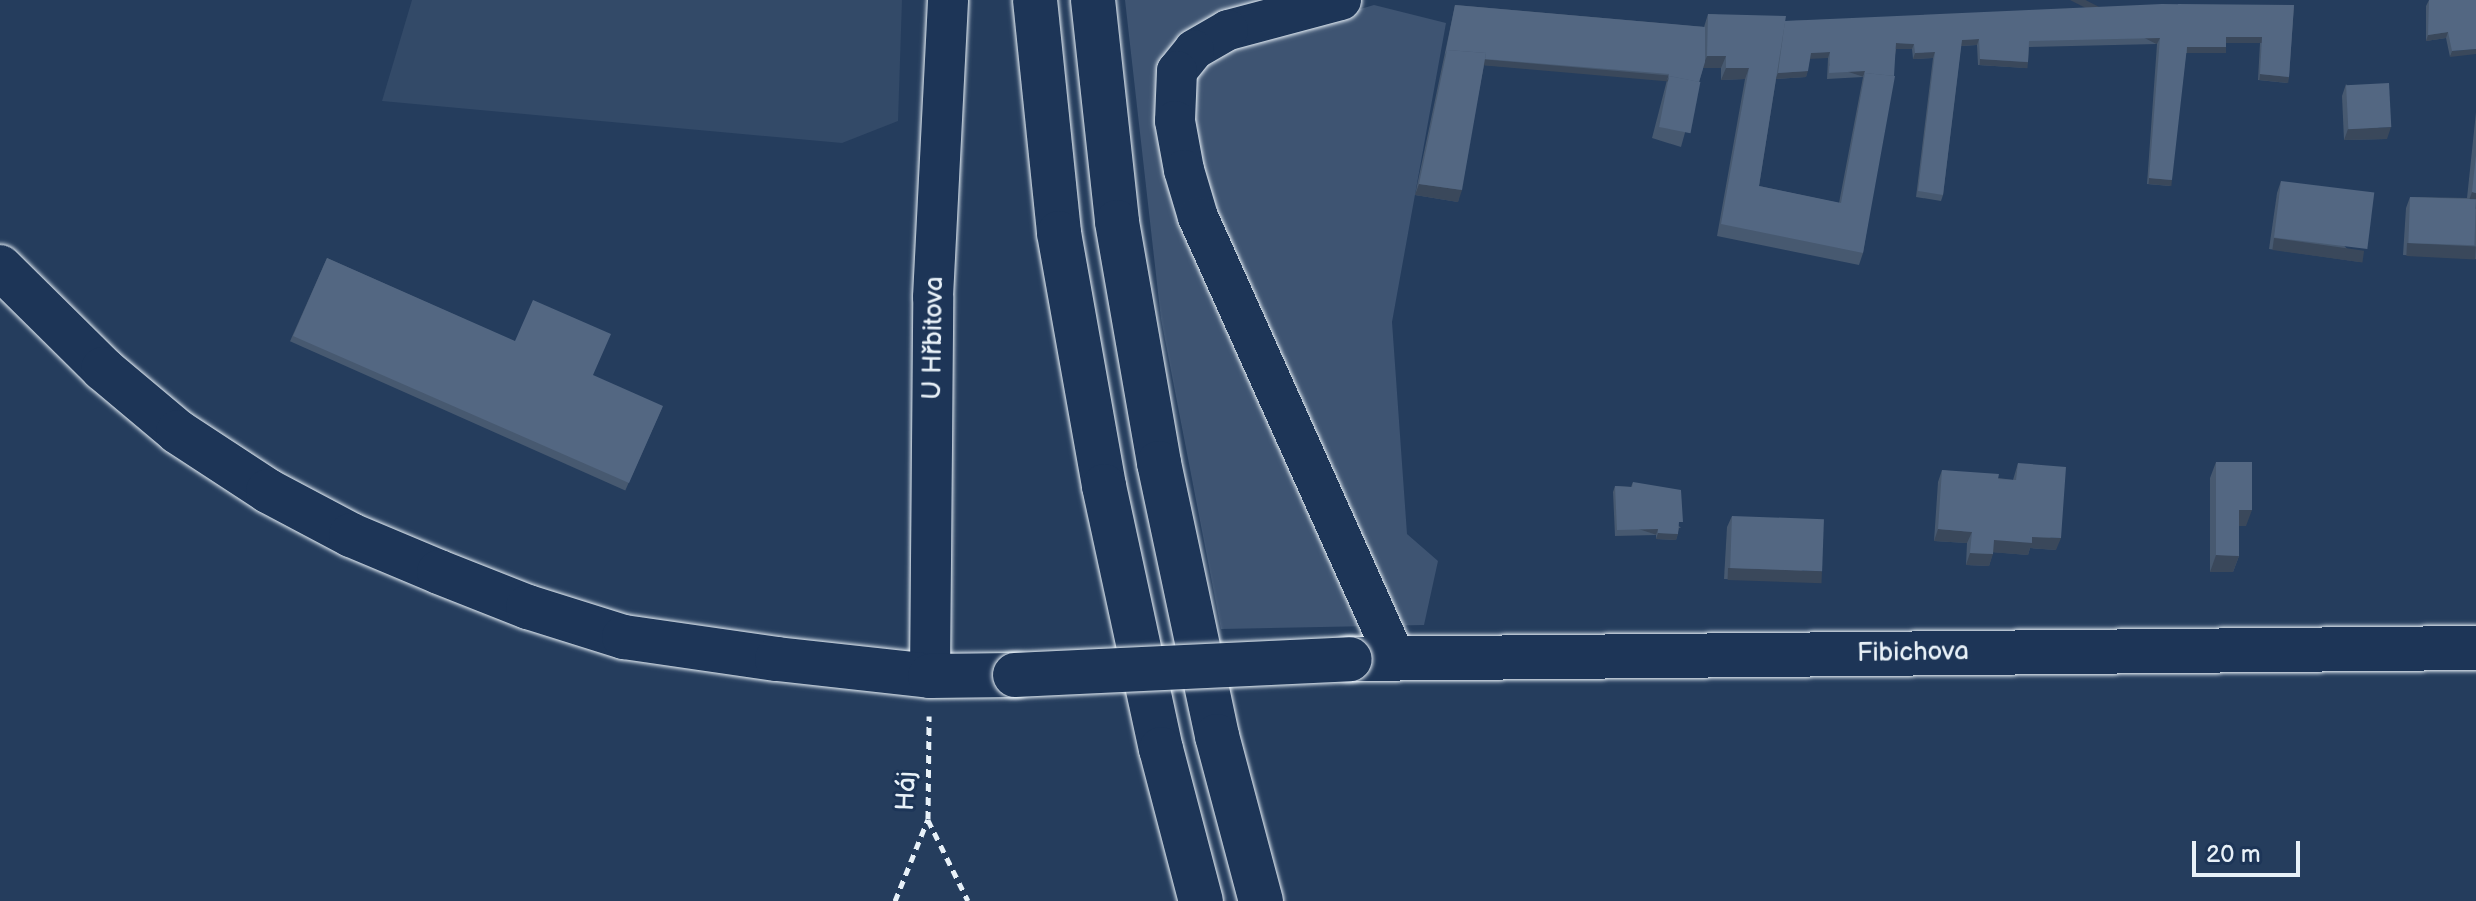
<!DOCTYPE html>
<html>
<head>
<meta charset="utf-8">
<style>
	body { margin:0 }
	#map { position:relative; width:2476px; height:901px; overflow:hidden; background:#253d5d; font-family:"Balsamiq Sans",sans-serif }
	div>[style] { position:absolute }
	.built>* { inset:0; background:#334a68 }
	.green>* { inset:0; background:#3e5472 }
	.path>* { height:5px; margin-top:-2.5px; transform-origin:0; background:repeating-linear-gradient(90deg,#e8f1f8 0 8px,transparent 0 14px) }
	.roads { filter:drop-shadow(0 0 2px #e8f1f8) drop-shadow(0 0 2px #e8f1f8) }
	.street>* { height:40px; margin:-20px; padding:0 20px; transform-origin:20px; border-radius:20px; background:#1d3557 }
	.secondary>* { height:44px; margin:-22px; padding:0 22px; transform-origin:22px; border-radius:22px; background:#1d3557 }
	.highway>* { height:44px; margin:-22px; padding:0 22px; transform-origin:22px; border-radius:22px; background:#1d3557 }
	.bridges { filter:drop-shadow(0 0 2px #e8f1f8) drop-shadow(0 0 2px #e8f1f8) }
	.secondary-bridge>* { height:44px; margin:-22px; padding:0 22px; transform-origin:22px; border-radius:22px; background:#1d3557 }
	.wall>* { inset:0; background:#475970; transform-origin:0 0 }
	.shaded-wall>* { inset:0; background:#3a485b; transform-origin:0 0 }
	.building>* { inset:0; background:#536782; transform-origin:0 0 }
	span { translate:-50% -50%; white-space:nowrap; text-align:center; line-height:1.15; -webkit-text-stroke:6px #1d3557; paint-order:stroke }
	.street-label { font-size:26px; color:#e8f1f8 }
	.scale { position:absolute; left:2192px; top:841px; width:108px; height:36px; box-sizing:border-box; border:4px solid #e8f1f8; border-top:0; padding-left:10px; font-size:24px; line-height:28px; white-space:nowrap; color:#e8f1f8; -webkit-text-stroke:6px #1d3557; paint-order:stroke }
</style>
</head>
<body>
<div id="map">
	<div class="built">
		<i style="clip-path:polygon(412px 0,902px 0,898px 121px,842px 143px,382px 101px)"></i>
	</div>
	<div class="green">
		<i style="clip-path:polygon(1125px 0,1290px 0,1203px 55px,1374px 5px,1446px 23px,1392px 322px,1407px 534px,1438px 561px,1424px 625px,1221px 629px,1161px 319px)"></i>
	</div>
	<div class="path">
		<i style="left:928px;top:820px;width:90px;rotate:63.7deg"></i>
		<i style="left:895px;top:901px;width:88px;rotate:-68.1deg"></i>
		<i style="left:928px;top:819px;width:103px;rotate:-89.4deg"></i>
	</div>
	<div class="roads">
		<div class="street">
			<i style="left:1341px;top:0;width:117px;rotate:165.1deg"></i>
			<i style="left:1228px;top:30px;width:39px;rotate:150deg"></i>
			<i style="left:1194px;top:50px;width:27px;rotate:129deg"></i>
			<i style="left:1177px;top:71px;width:50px;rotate:92.3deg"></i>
			<i style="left:1175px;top:121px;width:50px;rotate:79.6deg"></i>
			<i style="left:1184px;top:170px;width:49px;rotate:73.4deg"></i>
			<i style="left:1198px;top:217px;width:483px;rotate:65.9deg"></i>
			<i style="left:930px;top:676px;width:379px;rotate:-89.5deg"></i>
			<i style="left:933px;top:297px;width:297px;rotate:-87.1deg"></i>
		</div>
		<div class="secondary">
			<i style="left:0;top:267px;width:145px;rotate:44.7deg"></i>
			<i style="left:103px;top:369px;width:98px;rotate:40deg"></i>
			<i style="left:178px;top:432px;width:108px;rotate:33.2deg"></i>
			<i style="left:268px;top:491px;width:94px;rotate:27.9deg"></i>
			<i style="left:351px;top:535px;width:95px;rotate:22.8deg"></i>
			<i style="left:439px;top:572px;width:96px;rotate:21.5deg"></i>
			<i style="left:528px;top:607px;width:101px;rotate:17.4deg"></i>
			<i style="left:624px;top:637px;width:155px;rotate:8.2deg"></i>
			<i style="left:777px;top:659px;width:154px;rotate:6.3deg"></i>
			<i style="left:930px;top:676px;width:85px;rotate:-0.7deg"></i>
			<i style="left:1350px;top:659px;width:1126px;rotate:-0.56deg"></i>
		</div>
		<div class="highway">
			<i style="left:1035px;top:0;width:234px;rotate:84.1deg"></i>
			<i style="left:1059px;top:233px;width:257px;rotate:79.9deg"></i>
			<i style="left:1104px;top:486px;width:269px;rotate:77.8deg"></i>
			<i style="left:1161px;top:749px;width:157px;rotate:75.3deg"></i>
			<i style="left:1093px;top:0;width:223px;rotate:83.8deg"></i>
			<i style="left:1117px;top:222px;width:245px;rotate:80.1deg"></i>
			<i style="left:1159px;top:463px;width:279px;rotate:78deg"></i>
			<i style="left:1217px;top:736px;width:171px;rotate:75.1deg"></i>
		</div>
	</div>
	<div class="bridges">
		<div class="secondary-bridge">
			<i style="left:1015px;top:675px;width:335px;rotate:-2.7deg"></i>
		</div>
	</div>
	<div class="wall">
		<i style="clip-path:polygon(2429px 0,2476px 0,2450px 57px,2446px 38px,2426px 41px,2426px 6px)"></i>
		<i style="clip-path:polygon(evenodd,1455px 5px,1704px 27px,1708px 14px,1785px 21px,2294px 5px,2289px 77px,2287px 83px,2258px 80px,2260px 43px,2226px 43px,2223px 53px,2186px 53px,2170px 186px,2147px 184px,2157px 44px,2029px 47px,2028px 62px,2026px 68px,1978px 65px,1977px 45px,1961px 46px,1943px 195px,1941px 201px,1916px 197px,1933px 58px,1913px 59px,1912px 49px,1896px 49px,1863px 253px,1859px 265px,1717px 236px,1745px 79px,1721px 80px,1721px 68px,1703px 68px,1681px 147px,1652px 138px,1667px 80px,1484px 65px,1458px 202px,1415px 195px,1455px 5px,1810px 58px,1828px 58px,1827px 79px,1863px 77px,1839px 203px,1759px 186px,1776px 79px,1806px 77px,1810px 58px)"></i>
		<i style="clip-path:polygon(2346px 84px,2387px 139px,2344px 140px,2342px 96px)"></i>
		<i style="clip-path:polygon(2476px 112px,2476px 259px,2403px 255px,2406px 208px,2410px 197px,2467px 198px)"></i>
		<i style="clip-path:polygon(2281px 181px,2360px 262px,2269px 249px,2277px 193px)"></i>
		<i style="left:327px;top:258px;width:367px;height:91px;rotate:24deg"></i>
		<i style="clip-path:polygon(2216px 462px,2246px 526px,2239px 526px,2239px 556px,2233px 572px,2210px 572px,2210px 478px)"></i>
		<i style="clip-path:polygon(2018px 463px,2056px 550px,2030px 548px,2028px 555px,1993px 552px,1989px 566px,1966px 565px,1967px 543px,1934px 541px,1938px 482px,1942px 470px,2013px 480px)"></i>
		<i style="clip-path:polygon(1633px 482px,1681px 528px,1679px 528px,1676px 540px,1656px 539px,1656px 535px,1615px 536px,1613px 492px,1615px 486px,1631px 487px)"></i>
		<i style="clip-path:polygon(1732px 516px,1817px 582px,1724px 579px,1727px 527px)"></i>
	</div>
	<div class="shaded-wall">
		<i style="clip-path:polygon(2448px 32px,2446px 38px,2426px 41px,2428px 35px)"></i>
		<i style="left:2226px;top:37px;width:36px;height:6px"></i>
		<i style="left:2160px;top:38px;width:7px;height:131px;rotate:117deg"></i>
		<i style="clip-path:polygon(1979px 39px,1977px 45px,1960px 46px,1962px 40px)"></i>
		<i style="clip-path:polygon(1896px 43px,1914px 44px,1912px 49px,1894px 49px)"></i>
		<i style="left:2187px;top:47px;width:39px;height:6px"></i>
		<i style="clip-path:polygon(2476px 49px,2476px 54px,2450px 57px,2452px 51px)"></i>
		<i style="clip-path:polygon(1830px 52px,1828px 58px,1808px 59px,1811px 53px)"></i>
		<i style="clip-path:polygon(1935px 52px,1933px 58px,1913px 59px,1915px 53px)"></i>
		<i style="left:1446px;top:56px;width:224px;height:6px;rotate:5deg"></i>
		<i style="clip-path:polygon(1707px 56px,1726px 56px,1721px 68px,1702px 68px)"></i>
		<i style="left:1980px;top:59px;width:48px;height:6px;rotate:4deg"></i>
		<i style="clip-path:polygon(1726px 68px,1749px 68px,1745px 79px,1721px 80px)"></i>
		<i style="clip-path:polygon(1808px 71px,1806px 77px,1775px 79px,1778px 73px)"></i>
		<i style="left:1865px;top:71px;width:6px;height:36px;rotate:108deg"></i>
		<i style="left:2260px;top:74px;width:29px;height:6px;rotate:6deg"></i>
		<i style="clip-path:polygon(2391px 127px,2387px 139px,2344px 140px,2348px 129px)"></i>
		<i style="left:2149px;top:178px;width:23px;height:6px;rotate:5deg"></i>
		<i style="clip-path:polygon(1419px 184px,1462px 190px,1458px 202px,1415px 195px)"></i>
		<i style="clip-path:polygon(2472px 192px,2476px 193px,2476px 209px,2466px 209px)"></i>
		<i style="left:2274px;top:238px;width:91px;height:12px;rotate:8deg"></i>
		<i style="left:2407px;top:243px;width:69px;height:13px;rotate:3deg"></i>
		<i style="clip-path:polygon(2239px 510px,2252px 510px,2246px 526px,2233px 526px)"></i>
		<i style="left:1658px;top:529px;width:6px;height:41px;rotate:108deg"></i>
		<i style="clip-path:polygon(1938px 529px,1972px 532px,1967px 543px,1934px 541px)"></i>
		<i style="clip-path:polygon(1658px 533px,1678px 534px,1676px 540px,1656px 539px)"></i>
		<i style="clip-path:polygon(2032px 537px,2061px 538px,2056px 550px,2030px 548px,2028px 555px,1989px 552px,1994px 540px)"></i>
		<i style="clip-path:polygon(1970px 553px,1993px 554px,1989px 566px,1966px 565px)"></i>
		<i style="clip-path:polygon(2216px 555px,2239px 556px,2233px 572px,2210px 572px)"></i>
		<i style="left:1728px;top:568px;width:94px;height:12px;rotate:2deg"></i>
	</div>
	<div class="building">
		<i style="clip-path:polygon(2429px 0,2476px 0,2476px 49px,2452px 51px,2448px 32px,2428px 35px)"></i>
		<i style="clip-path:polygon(2162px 4px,2294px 5px,2289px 77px,2260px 74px,2262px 37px,2226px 37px,2226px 47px,2187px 47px,2172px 180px,2149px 178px,2160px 38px,2029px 41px,2028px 62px,1980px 59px,1979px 39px,1962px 40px,1943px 195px,1918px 191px,1935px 52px,1915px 53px,1914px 44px,1896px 43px,1894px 76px,1865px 73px,1863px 78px,1865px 71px,1829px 73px,1830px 52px,1811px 53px,1808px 71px,1778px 73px,1785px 21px)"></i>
		<i style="clip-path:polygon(1455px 5px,1705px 27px,1705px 62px,1699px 82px,1669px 76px,1667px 81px,1669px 74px,1485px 59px,1486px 53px,1447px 50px,1445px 55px)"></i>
		<i style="clip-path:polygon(1708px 14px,1786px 16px,1759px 186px,1841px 203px,1865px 73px,1895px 76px,1863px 253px,1721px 224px,1749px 68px,1726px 68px,1726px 56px,1707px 56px)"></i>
		<i style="clip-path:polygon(1447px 50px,1486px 53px,1462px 190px,1419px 184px)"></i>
		<i style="left:1669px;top:76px;width:32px;height:52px;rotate:11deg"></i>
		<i style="left:2389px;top:83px;width:44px;height:43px;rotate:87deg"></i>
		<i style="clip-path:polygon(2476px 155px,2476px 193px,2472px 192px)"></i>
		<i style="left:2281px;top:181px;width:94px;height:57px;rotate:7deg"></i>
		<i style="left:2410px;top:197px;width:66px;height:46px;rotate:2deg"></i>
		<i style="clip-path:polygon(327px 258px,515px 341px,533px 300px,611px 334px,593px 375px,663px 406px,629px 483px,293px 336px)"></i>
		<i style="clip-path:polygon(2216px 462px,2252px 462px,2252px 510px,2239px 510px,2239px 556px,2216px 555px)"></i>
		<i style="clip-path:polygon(2018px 463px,2066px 467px,2061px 538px,2032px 537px,2032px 543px,1994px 540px,1993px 554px,1970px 553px,1972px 532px,1938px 529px,1942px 470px,1999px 474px,1998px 479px,2016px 480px)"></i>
		<i style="clip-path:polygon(1633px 482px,1681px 490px,1683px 522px,1679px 522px,1678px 534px,1658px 533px,1658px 529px,1617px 530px,1615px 486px,1632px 487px)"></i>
		<i style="left:1732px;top:516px;width:92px;height:52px;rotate:2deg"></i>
	</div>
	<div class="street-label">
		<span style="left:934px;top:338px;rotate:-89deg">U Hřbitova</span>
		<span style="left:1913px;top:653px;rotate:-1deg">Fibichova</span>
		<span style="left:907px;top:791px;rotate:-87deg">Háj</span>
	</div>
	<div class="scale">20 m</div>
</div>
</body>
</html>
